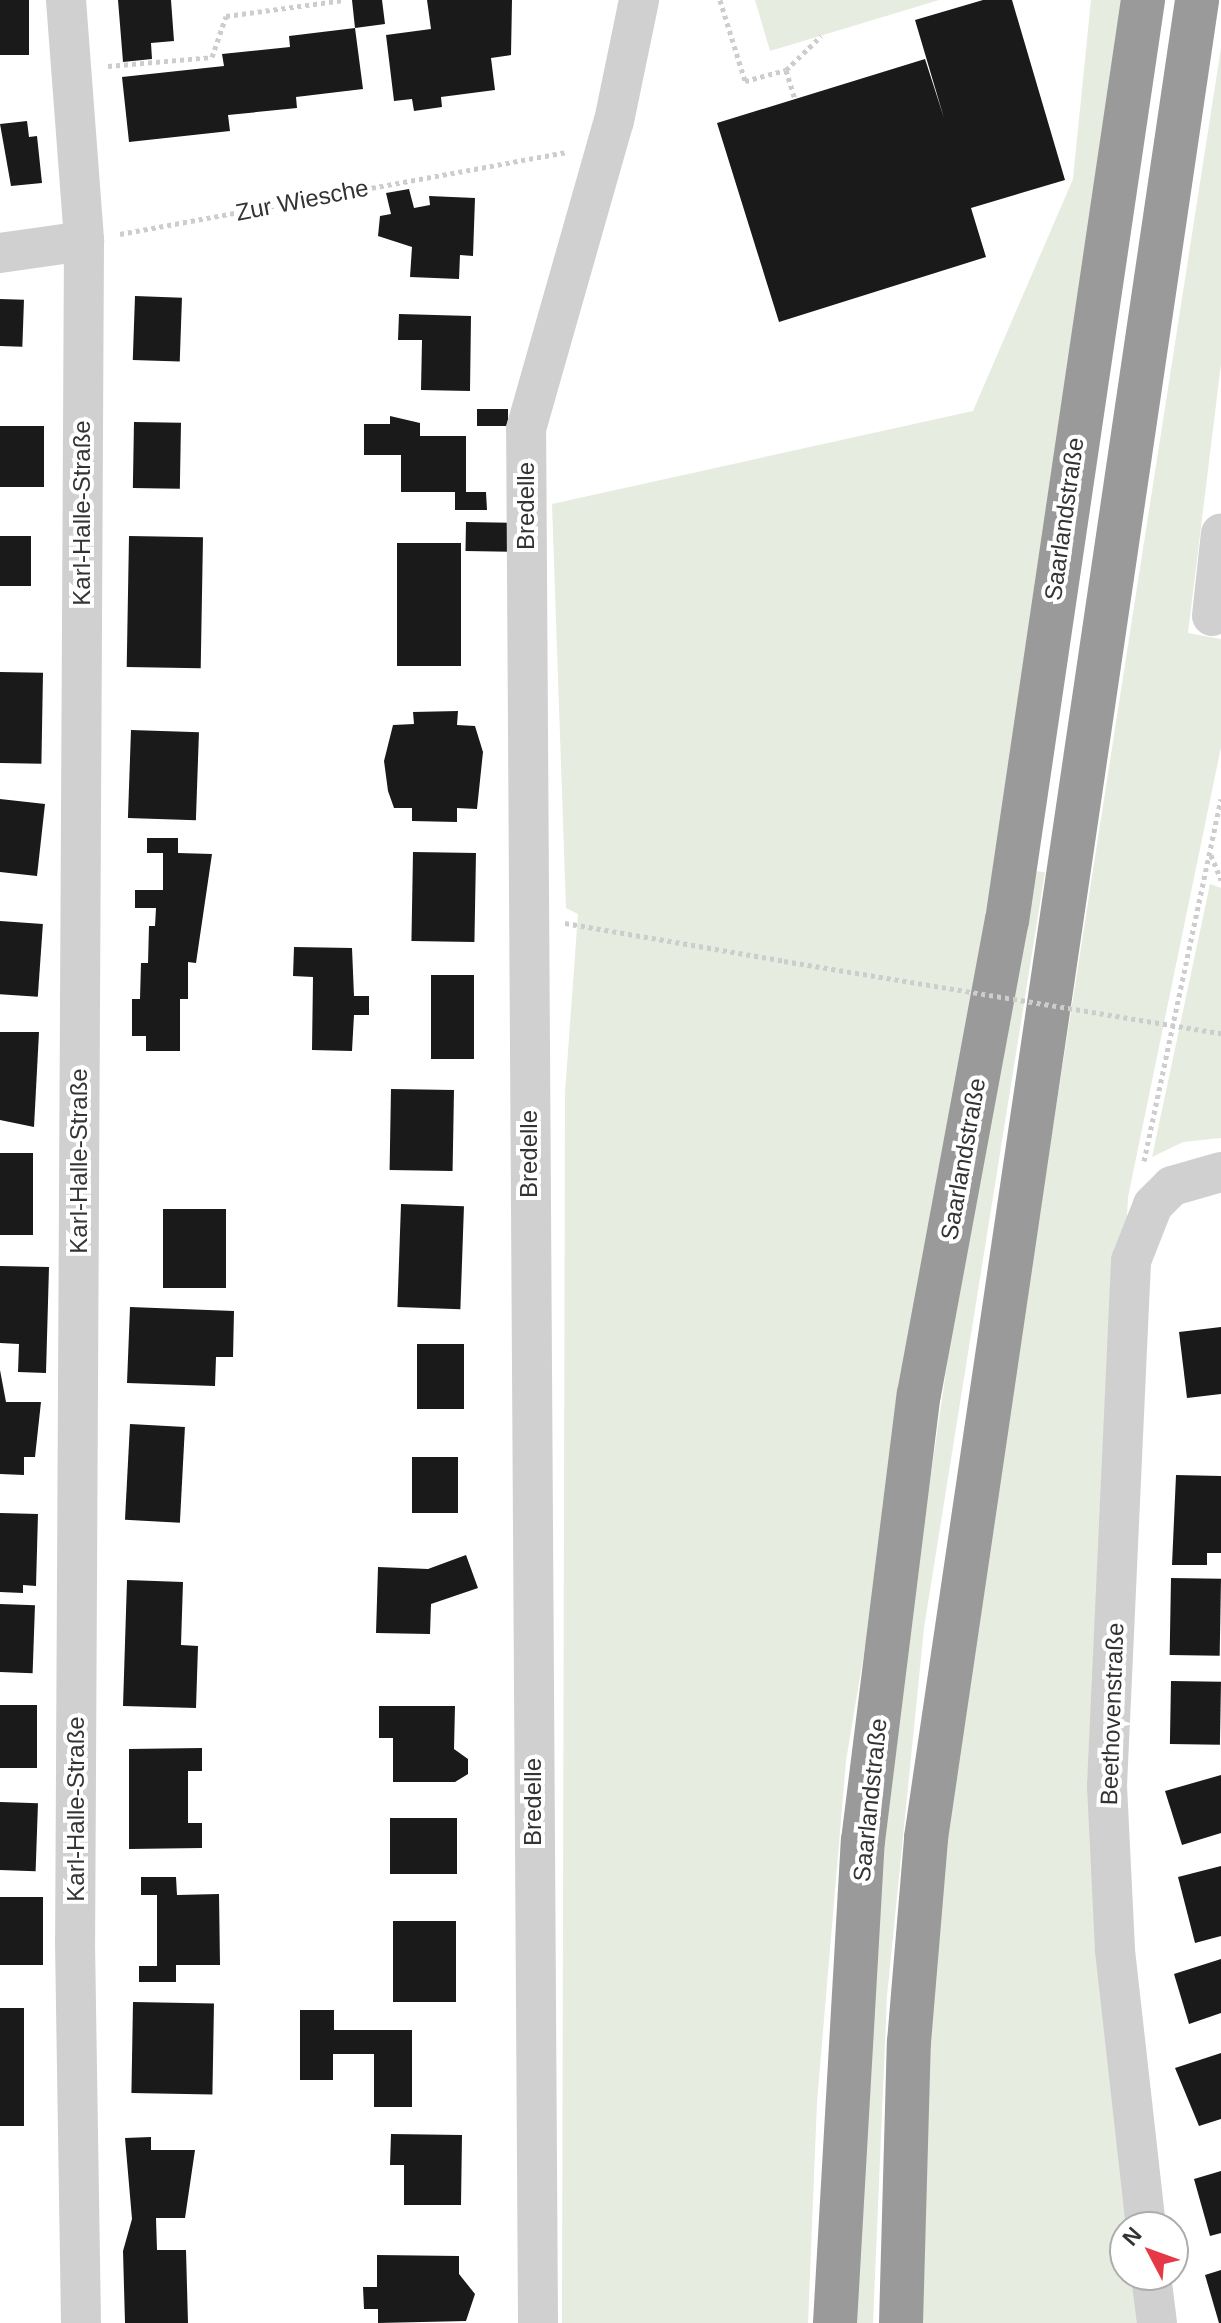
<!DOCTYPE html>
<html>
<head>
<meta charset="utf-8">
<style>
	body { margin:0 }
	#map { position:relative; width:1221px; height:2323px; overflow:hidden; background:#fff; font-family:Helvetica,sans-serif }
	div>[style] { position:absolute }
	.green>* { inset:0; background:#e6ecdf }
	.building>* { inset:0; background:#1a1a1a; transform-origin:0 0 }
	.path>* { height:5px; margin-top:-2.5px; transform-origin:0; background:repeating-linear-gradient(90deg,#cdcdcd 0 4px,transparent 0 8px) }
	.minor>* { height:40px; margin:-20px; padding:0 20px; transform-origin:20px; border-radius:20px; background:#d0d0d0 }
	.highway>* { height:44px; margin:-22px; padding:0 22px; transform-origin:22px; border-radius:22px; background:#9a9a9a }
	.path-bridge>* { height:5px; margin-top:-2.5px; transform-origin:0; background:repeating-linear-gradient(90deg,#cdcdcd 0 4px,transparent 0 8px) }
	span { translate:-50% -50%; white-space:nowrap; text-align:center; line-height:1.15; -webkit-text-stroke:8px #fff; paint-order:stroke }
	.street-label { font-size:24px; color:#333 }
	.north { position:absolute; left:1109px; top:2211px; width:80px; height:80px; box-sizing:border-box; background:#fff; border:2px solid #adadad; border-radius:50%; rotate:311deg; font-size:22px; font-weight:700; line-height:32px; text-align:center; color:#333 }
	.north::after { content:''; display:block; margin:auto; width:28px; height:36px; background:#e63946; clip-path:polygon(50% 0,100% 100%,50% 72%,0 100%) }
</style>
</head>
<body>
<div id="map">
	<div class="green">
		<i style="clip-path:polygon(755px 0,939px 0,770px 51px)"></i>
		<i style="clip-path:polygon(1091px 0,1124px 0,1007px 793px,846px 1761px,817px 2102px,808px 2323px,562px 2323px,565px 1093px,578px 914px,566px 908px,552px 504px,973px 411px,1073px 179px)"></i>
		<i style="clip-path:polygon(1221px 48px,1221px 364px,1188px 633px,1221px 639px,1221px 747px,1128px 1197px,1098px 1792px,1130px 2227px,1125px 2275px,1135px 2275px,1139px 2323px,916px 2323px,916px 2225px,942px 1840px)"></i>
		<i style="clip-path:polygon(1032px 871px,1045px 872px,924px 1628px,887px 1996px,873px 2323px,853px 2323px,889px 1760px,954px 1317px)"></i>
		<i style="clip-path:polygon(1210px 884px,1221px 888px,1221px 1138px,1183px 1142px,1152px 1157px)"></i>
	</div>
	<div class="building">
		<i style="left:0;top:0;width:29px;height:55px"></i>
		<i style="clip-path:polygon(118px 0,171px 0,174px 41px,151px 43px,152px 59px,123px 62px)"></i>
		<i style="clip-path:polygon(352px 0,382px 0,385px 24px,355px 28px)"></i>
		<i style="clip-path:polygon(427px 0,512px 0,511px 55px,491px 58px,495px 90px,441px 97px,442px 107px,414px 111px,412px 99px,394px 101px,386px 35px,431px 29px)"></i>
		<i style="clip-path:polygon(983px 0,1012px 0,1065px 180px,971px 208px,986px 257px,779px 322px,717px 123px,925px 59px,944px 118px,915px 20px)"></i>
		<i style="clip-path:polygon(355px 28px,363px 89px,296px 97px,297px 108px,228px 115px,230px 131px,129px 142px,122px 77px,224px 66px,222px 54px,290px 47px,289px 36px)"></i>
		<i style="clip-path:polygon(27px 121px,29px 137px,37px 136px,42px 183px,11px 186px,0 124px)"></i>
		<i style="clip-path:polygon(409px 189px,414px 208px,430px 205px,429px 196px,475px 198px,473px 256px,460px 255px,459px 279px,410px 277px,412px 247px,378px 236px,380px 216px,391px 214px,386px 193px)"></i>
		<i style="left:135px;top:296px;width:47px;height:64px;rotate:2deg"></i>
		<i style="left:0;top:299px;width:24px;height:47px;rotate:2deg"></i>
		<i style="clip-path:polygon(399px 314px,471px 316px,470px 391px,421px 390px,422px 340px,398px 340px)"></i>
		<i style="left:477px;top:409px;width:31px;height:17px"></i>
		<i style="clip-path:polygon(390px 416px,420px 423px,420px 436px,466px 436px,466px 492px,486px 492px,487px 510px,455px 510px,455px 492px,401px 492px,401px 455px,364px 455px,364px 424px,390px 424px)"></i>
		<i style="left:134px;top:422px;width:47px;height:66px;rotate:1deg"></i>
		<i style="left:0;top:426px;width:44px;height:61px"></i>
		<i style="left:466px;top:522px;width:46px;height:29px;rotate:1deg"></i>
		<i style="left:0;top:536px;width:31px;height:50px"></i>
		<i style="left:129px;top:536px;width:74px;height:131px;rotate:1deg"></i>
		<i style="left:397px;top:543px;width:64px;height:123px"></i>
		<i style="left:0;top:672px;width:43px;height:91px;rotate:1deg"></i>
		<i style="clip-path:polygon(458px 711px,457px 725px,475px 726px,483px 752px,477px 809px,457px 808px,457px 822px,412px 821px,412px 808px,394px 808px,388px 791px,384px 761px,393px 725px,414px 724px,413px 712px)"></i>
		<i style="left:131px;top:730px;width:68px;height:88px;rotate:2deg"></i>
		<i style="clip-path:polygon(0 799px,45px 804px,37px 876px,0 872px)"></i>
		<i style="clip-path:polygon(147px 838px,178px 838px,178px 853px,212px 854px,196px 963px,188px 962px,188px 999px,180px 999px,180px 1051px,146px 1051px,146px 1036px,132px 1036px,132px 999px,140px 999px,141px 963px,148px 963px,149px 926px,155px 926px,156px 908px,135px 908px,135px 890px,163px 890px,163px 853px,147px 853px)"></i>
		<i style="left:413px;top:852px;width:63px;height:89px;rotate:1deg"></i>
		<i style="left:0;top:921px;width:43px;height:73px;rotate:4deg"></i>
		<i style="clip-path:polygon(294px 947px,352px 948px,354px 996px,369px 996px,369px 1015px,354px 1015px,352px 1051px,312px 1050px,313px 977px,293px 976px)"></i>
		<i style="left:431px;top:975px;width:43px;height:84px"></i>
		<i style="clip-path:polygon(0 1032px,39px 1032px,34px 1127px,0 1120px)"></i>
		<i style="left:391px;top:1089px;width:63px;height:81px;rotate:1deg"></i>
		<i style="left:0;top:1153px;width:33px;height:82px"></i>
		<i style="left:401px;top:1204px;width:63px;height:103px;rotate:2deg"></i>
		<i style="left:163px;top:1209px;width:63px;height:79px"></i>
		<i style="clip-path:polygon(0 1266px,49px 1267px,46px 1373px,18px 1372px,19px 1344px,0 1343px)"></i>
		<i style="clip-path:polygon(130px 1307px,234px 1311px,233px 1357px,216px 1357px,215px 1386px,127px 1383px)"></i>
		<i style="clip-path:polygon(1221px 1327px,1221px 1394px,1187px 1398px,1179px 1332px)"></i>
		<i style="left:417px;top:1344px;width:47px;height:65px"></i>
		<i style="clip-path:polygon(0 1370px,6px 1402px,41px 1402px,35px 1457px,24px 1457px,24px 1475px,0 1474px)"></i>
		<i style="left:130px;top:1424px;width:55px;height:96px;rotate:3deg"></i>
		<i style="left:412px;top:1457px;width:46px;height:56px"></i>
		<i style="clip-path:polygon(1176px 1475px,1221px 1476px,1221px 1553px,1207px 1553px,1207px 1565px,1172px 1565px)"></i>
		<i style="clip-path:polygon(0 1513px,38px 1514px,36px 1586px,23px 1585px,23px 1593px,0 1592px)"></i>
		<i style="clip-path:polygon(466px 1555px,478px 1588px,431px 1604px,430px 1634px,376px 1633px,378px 1567px,428px 1569px)"></i>
		<i style="left:1171px;top:1578px;width:50px;height:77px;rotate:1deg"></i>
		<i style="clip-path:polygon(127px 1580px,183px 1582px,181px 1645px,198px 1646px,196px 1708px,123px 1706px)"></i>
		<i style="left:0;top:1604px;width:35px;height:68px;rotate:2deg"></i>
		<i style="left:1171px;top:1681px;width:50px;height:63px;rotate:1deg"></i>
		<i style="left:0;top:1705px;width:37px;height:63px"></i>
		<i style="clip-path:polygon(379px 1706px,455px 1706px,454px 1749px,468px 1759px,468px 1774px,455px 1782px,393px 1782px,393px 1738px,379px 1738px)"></i>
		<i style="clip-path:polygon(202px 1748px,202px 1771px,188px 1771px,188px 1823px,202px 1823px,202px 1848px,129px 1849px,129px 1749px)"></i>
		<i style="clip-path:polygon(1221px 1775px,1221px 1833px,1182px 1845px,1165px 1791px)"></i>
		<i style="left:0;top:1802px;width:38px;height:68px;rotate:2deg"></i>
		<i style="left:457px;top:1818px;width:56px;height:67px;rotate:90deg"></i>
		<i style="clip-path:polygon(1221px 1866px,1221px 1936px,1195px 1943px,1178px 1877px)"></i>
		<i style="clip-path:polygon(141px 1877px,176px 1877px,177px 1895px,219px 1894px,220px 1965px,176px 1965px,176px 1982px,139px 1982px,139px 1966px,157px 1966px,157px 1895px,141px 1895px)"></i>
		<i style="left:0;top:1897px;width:43px;height:68px"></i>
		<i style="left:393px;top:1921px;width:63px;height:81px"></i>
		<i style="clip-path:polygon(1221px 1959px,1221px 2013px,1189px 2024px,1174px 1974px)"></i>
		<i style="left:133px;top:2002px;width:81px;height:91px;rotate:1deg"></i>
		<i style="left:0;top:2008px;width:24px;height:118px"></i>
		<i style="clip-path:polygon(300px 2010px,334px 2010px,334px 2030px,412px 2030px,412px 2107px,374px 2107px,374px 2054px,333px 2054px,333px 2080px,300px 2080px)"></i>
		<i style="clip-path:polygon(1221px 2053px,1221px 2119px,1199px 2126px,1175px 2068px)"></i>
		<i style="clip-path:polygon(391px 2134px,462px 2135px,461px 2205px,404px 2205px,404px 2165px,390px 2165px)"></i>
		<i style="clip-path:polygon(151px 2137px,151px 2150px,195px 2150px,185px 2218px,156px 2218px,157px 2250px,186px 2250px,188px 2323px,125px 2323px,123px 2251px,132px 2219px,125px 2138px)"></i>
		<i style="clip-path:polygon(1221px 2171px,1221px 2233px,1210px 2236px,1194px 2179px)"></i>
		<i style="clip-path:polygon(377px 2255px,459px 2256px,459px 2274px,475px 2294px,466px 2321px,378px 2323px,378px 2309px,364px 2309px,363px 2287px,377px 2287px)"></i>
		<i style="clip-path:polygon(1221px 2270px,1221px 2323px,1219px 2323px,1205px 2275px)"></i>
	</div>
	<div class="path">
		<i style="left:720px;top:0;width:85px;rotate:72.8deg"></i>
		<i style="left:745px;top:81px;width:42px;rotate:-15deg"></i>
		<i style="left:786px;top:70px;width:49px;rotate:-44.2deg"></i>
		<i style="left:108px;top:66px;width:104px;rotate:-4.9deg"></i>
		<i style="left:212px;top:57px;width:43px;rotate:-71.1deg"></i>
		<i style="left:226px;top:16px;width:119px;rotate:-7.7deg"></i>
		<i style="left:786px;top:70px;width:30px;rotate:73deg"></i>
		<i style="left:120px;top:234px;width:453px;rotate:-10.4deg"></i>
		<i style="left:1211px;top:855px;width:27px;rotate:68deg"></i>
		<i style="left:565px;top:923px;width:222px;rotate:9.8deg"></i>
		<i style="left:1144px;top:1161px;width:370px;rotate:-78deg"></i>
	</div>
	<div class="minor">
		<i style="left:66px;top:0;width:242px;rotate:85.7deg"></i>
		<i style="left:84px;top:241px;width:1701px;rotate:90.3deg"></i>
		<i style="left:75px;top:1942px;width:381px;rotate:89.1deg"></i>
		<i style="left:0;top:253px;width:85px;rotate:-8.1deg"></i>
		<i style="left:1212px;top:616px;width:83px;rotate:-83.8deg"></i>
		<i style="left:1146px;top:2227px;width:280px;rotate:-96.4deg"></i>
		<i style="left:1115px;top:1949px;width:163px;rotate:-92.8deg"></i>
		<i style="left:1107px;top:1786px;width:526px;rotate:-87.38deg"></i>
		<i style="left:1131px;top:1261px;width:60px;rotate:-68.6deg"></i>
		<i style="left:1153px;top:1205px;width:27px;rotate:-45deg"></i>
		<i style="left:1172px;top:1186px;width:51px;rotate:-15.9deg"></i>
		<i style="left:1151px;top:2275px;width:48px;rotate:82.9deg"></i>
		<i style="left:538px;top:2323px;width:1894px;rotate:-90.36deg"></i>
		<i style="left:526px;top:429px;width:320px;rotate:-74.1deg"></i>
		<i style="left:614px;top:121px;width:124px;rotate:-78.3deg"></i>
	</div>
	<div class="highway">
		<i style="left:835px;top:2323px;width:483px;rotate:-86.7deg"></i>
		<i style="left:863px;top:1841px;width:450px;rotate:-82.9deg"></i>
		<i style="left:919px;top:1394px;width:481px;rotate:-79.5deg"></i>
		<i style="left:1007px;top:921px;width:931px;rotate:-81.6deg"></i>
		<i style="left:901px;top:2323px;width:281px;rotate:-88.4deg"></i>
		<i style="left:909px;top:2042px;width:205px;rotate:-85.2deg"></i>
		<i style="left:926px;top:1838px;width:1858px;rotate:-81.61deg"></i>
	</div>
	<div class="path-bridge">
		<i style="left:784px;top:961px;width:443px;rotate:9.4deg"></i>
	</div>
	<div class="street-label">
		<span style="left:302px;top:200px;rotate:-11deg">Zur Wiesche</span>
		<span style="left:526px;top:506px;rotate:-90deg">Bredelle</span>
		<span style="left:82px;top:513px;rotate:-90deg">Karl-Halle-Straße</span>
		<span style="left:1064px;top:519px;rotate:-82deg">Saarlandstraße</span>
		<span style="left:529px;top:1154px;rotate:-90deg">Bredelle</span>
		<span style="left:963px;top:1159px;rotate:-80deg">Saarlandstraße</span>
		<span style="left:79px;top:1161px;rotate:-90deg">Karl-Halle-Straße</span>
		<span style="left:1112px;top:1714px;rotate:-88deg">Beethovenstraße</span>
		<span style="left:870px;top:1800px;rotate:-84deg">Saarlandstraße</span>
		<span style="left:533px;top:1802px;rotate:-90deg">Bredelle</span>
		<span style="left:76px;top:1809px;rotate:-90deg">Karl-Halle-Straße</span>
	</div>
	<div class="north">N</div>
</div>
</body>
</html>
